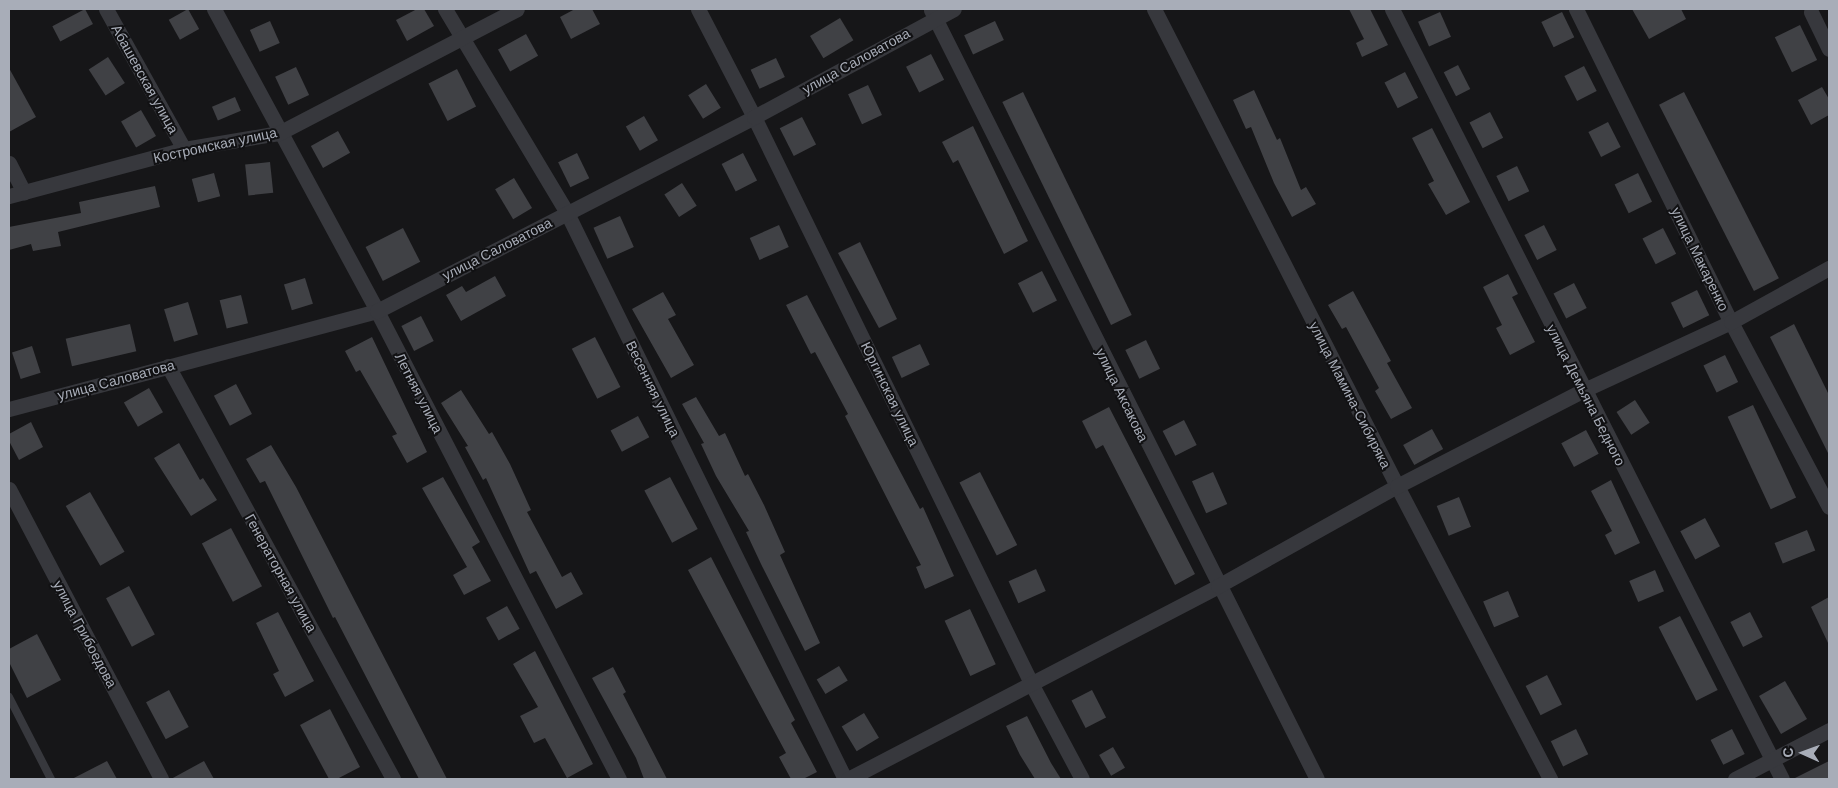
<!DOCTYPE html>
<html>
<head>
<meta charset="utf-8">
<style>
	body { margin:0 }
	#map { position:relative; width:1838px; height:788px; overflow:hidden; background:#161618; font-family:Helvetica,sans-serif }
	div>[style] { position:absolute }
	.building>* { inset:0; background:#404145; transform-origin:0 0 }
	.service>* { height:8px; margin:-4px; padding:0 4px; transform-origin:4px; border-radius:4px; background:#37383d }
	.minor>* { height:15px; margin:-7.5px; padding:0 7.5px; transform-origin:7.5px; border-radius:7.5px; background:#37383d }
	span { translate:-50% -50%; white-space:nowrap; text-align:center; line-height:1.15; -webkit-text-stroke:4px #111113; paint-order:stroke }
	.street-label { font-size:14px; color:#a8adb8 }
	.frame { position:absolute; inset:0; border:10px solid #a8adb8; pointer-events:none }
	.north { position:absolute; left:1778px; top:728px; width:50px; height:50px; -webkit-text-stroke:4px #111113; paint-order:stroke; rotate:272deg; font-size:14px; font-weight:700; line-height:20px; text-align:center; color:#a8adb8 }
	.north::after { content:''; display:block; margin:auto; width:18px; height:22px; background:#a8adb8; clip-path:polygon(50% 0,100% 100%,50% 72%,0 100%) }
</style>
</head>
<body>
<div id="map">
	<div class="building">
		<i style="left:85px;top:9px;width:17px;height:37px;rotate:62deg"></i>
		<i style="left:188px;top:9px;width:23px;height:22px;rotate:61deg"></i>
		<i style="clip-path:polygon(417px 9px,424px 9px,434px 26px,407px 41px,396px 20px)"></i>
		<i style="clip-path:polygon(575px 9px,592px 9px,600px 24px,571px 39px,560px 17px)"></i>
		<i style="clip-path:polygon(1349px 9px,1370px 9px,1388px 45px,1362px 57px,1356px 43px,1364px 39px)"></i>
		<i style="clip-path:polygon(1632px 9px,1681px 9px,1686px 19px,1649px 39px)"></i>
		<i style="left:1440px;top:12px;width:27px;height:24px;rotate:66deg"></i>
		<i style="left:1562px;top:12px;width:28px;height:23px;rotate:64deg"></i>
		<i style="left:840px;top:18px;width:26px;height:35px;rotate:59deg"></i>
		<i style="left:270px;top:21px;width:24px;height:22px;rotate:66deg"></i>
		<i style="left:995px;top:21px;width:21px;height:34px;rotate:65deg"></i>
		<i style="left:1800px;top:25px;width:39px;height:28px;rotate:64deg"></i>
		<i style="left:526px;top:34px;width:25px;height:32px;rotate:61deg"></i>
		<i style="left:931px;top:54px;width:29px;height:28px;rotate:63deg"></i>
		<i style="left:108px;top:57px;width:31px;height:23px;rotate:57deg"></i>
		<i style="left:776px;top:58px;width:21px;height:28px;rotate:65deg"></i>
		<i style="left:1458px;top:65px;width:27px;height:16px;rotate:63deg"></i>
		<i style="left:1584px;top:66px;width:28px;height:22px;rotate:63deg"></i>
		<i style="left:296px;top:67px;width:31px;height:23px;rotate:65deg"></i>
		<i style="clip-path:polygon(9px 68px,36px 117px,9px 132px)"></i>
		<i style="left:457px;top:69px;width:42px;height:32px;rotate:63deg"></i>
		<i style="left:1405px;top:72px;width:29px;height:23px;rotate:63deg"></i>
		<i style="left:706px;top:84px;width:28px;height:21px;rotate:58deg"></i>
		<i style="left:868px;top:85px;width:33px;height:22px;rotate:65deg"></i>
		<i style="clip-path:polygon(1822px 87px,1829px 99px,1829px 115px,1811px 125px,1798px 100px)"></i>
		<i style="clip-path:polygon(1254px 90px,1277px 140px,1280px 138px,1301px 190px,1306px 187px,1316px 204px,1292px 217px,1274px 183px,1251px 127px,1246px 129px,1233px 100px)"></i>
		<i style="left:1023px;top:92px;width:248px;height:23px;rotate:64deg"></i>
		<i style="left:1684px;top:92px;width:209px;height:28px;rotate:63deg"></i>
		<i style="left:235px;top:97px;width:15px;height:25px;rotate:67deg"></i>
		<i style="left:141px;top:110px;width:30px;height:23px;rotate:60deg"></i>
		<i style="left:1490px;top:112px;width:29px;height:23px;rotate:63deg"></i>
		<i style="left:644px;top:116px;width:28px;height:21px;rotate:60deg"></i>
		<i style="left:802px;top:117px;width:31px;height:25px;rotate:63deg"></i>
		<i style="left:1608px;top:122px;width:28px;height:22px;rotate:63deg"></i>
		<i style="clip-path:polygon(973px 126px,1028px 241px,1004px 254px,958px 160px,953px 163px,942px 142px)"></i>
		<i style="clip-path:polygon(1432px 128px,1470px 202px,1446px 215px,1428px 184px,1434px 181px,1412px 138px)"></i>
		<i style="left:338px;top:131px;width:25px;height:31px;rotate:61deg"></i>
		<i style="left:577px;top:153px;width:28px;height:21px;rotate:64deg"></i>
		<i style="left:743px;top:153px;width:31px;height:24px;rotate:63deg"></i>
		<i style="left:270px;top:162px;width:31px;height:25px;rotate:84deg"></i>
		<i style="left:1517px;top:166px;width:28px;height:23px;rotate:64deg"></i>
		<i style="left:214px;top:173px;width:24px;height:23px;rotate:75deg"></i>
		<i style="left:1638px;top:173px;width:32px;height:26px;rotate:64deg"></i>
		<i style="left:514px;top:178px;width:35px;height:22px;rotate:59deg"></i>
		<i style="left:682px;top:183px;width:27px;height:21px;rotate:57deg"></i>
		<i style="clip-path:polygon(155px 186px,160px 207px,58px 232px,61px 246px,33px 251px,31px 244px,9px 250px,9px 227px,81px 213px,79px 202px)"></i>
		<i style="left:620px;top:216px;width:34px;height:29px;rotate:66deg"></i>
		<i style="left:779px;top:225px;width:24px;height:32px;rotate:66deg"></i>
		<i style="left:1544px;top:225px;width:28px;height:22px;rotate:63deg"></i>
		<i style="left:403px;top:228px;width:38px;height:42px;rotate:63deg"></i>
		<i style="left:1663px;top:228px;width:29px;height:23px;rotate:63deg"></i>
		<i style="clip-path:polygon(860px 242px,897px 319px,879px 328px,838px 253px)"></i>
		<i style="left:1042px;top:271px;width:33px;height:27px;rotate:63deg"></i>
		<i style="clip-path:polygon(1508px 274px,1518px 294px,1512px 297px,1535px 342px,1510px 355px,1496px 328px,1502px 325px,1483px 287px)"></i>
		<i style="clip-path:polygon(495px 276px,506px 296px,461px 321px,446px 295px,462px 286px,466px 292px)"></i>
		<i style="left:305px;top:278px;width:27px;height:22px;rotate:73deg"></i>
		<i style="left:1574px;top:283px;width:28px;height:23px;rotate:63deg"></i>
		<i style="left:1697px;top:290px;width:28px;height:29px;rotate:64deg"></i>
		<i style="clip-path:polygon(1353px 291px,1391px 361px,1387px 363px,1412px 408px,1391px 419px,1375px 391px,1379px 388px,1346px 327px,1342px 329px,1328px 305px)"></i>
		<i style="clip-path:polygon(663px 292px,676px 315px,668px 319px,694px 365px,671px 378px,632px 309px)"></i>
		<i style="left:241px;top:295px;width:29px;height:22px;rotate:76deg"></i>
		<i style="clip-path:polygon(807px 295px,920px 509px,923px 507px,954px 576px,925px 589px,916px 567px,921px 565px,845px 416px,848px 414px,815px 352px,811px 354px,786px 305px)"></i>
		<i style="left:188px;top:302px;width:34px;height:25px;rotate:73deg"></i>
		<i style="left:421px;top:316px;width:28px;height:22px;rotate:63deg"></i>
		<i style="left:130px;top:324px;width:28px;height:66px;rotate:77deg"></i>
		<i style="clip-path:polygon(1794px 324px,1829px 395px,1829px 455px,1770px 337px)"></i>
		<i style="clip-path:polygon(372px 337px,427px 452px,407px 463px,392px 436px,397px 434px,360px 370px,356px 372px,345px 351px)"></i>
		<i style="left:595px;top:337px;width:56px;height:26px;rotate:63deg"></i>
		<i style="left:1146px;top:340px;width:32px;height:23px;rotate:64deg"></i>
		<i style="left:920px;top:344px;width:23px;height:31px;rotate:65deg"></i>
		<i style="left:32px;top:346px;width:28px;height:21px;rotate:72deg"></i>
		<i style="left:1725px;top:355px;width:30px;height:24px;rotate:64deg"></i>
		<i style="left:236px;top:384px;width:34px;height:25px;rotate:62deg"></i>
		<i style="left:149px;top:388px;width:28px;height:29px;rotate:60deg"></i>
		<i style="clip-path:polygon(461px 390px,489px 434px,492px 432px,510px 464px,531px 510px,527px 512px,562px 577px,571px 572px,583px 594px,556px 609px,536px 571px,530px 574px,486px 478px,483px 480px,465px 447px,468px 446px,441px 403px)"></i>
		<i style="clip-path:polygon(696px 397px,719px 436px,725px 433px,745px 476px,748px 474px,764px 505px,785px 552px,780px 555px,820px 643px,805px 651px,761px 564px,746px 532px,749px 531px,716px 476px,701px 444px,704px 443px,682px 404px)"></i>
		<i style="left:1635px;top:400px;width:27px;height:22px;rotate:57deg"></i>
		<i style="left:1753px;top:405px;width:102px;height:28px;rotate:65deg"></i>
		<i style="clip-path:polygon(1109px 407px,1195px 574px,1175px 585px,1103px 445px,1096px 449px,1082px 421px)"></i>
		<i style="left:638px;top:416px;width:24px;height:31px;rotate:62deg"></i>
		<i style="left:1184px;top:420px;width:28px;height:24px;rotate:63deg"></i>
		<i style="clip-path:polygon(31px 422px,43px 447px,19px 460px,9px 441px,9px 434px)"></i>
		<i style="left:1432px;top:429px;width:23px;height:33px;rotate:61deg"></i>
		<i style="left:1586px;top:430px;width:27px;height:28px;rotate:62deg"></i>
		<i style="clip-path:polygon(179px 443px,200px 480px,203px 478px,217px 500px,191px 516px,154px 458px)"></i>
		<i style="clip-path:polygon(271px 445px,296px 487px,447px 779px,419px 779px,335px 617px,333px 618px,265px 481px,260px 483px,246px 459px)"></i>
		<i style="left:980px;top:472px;width:82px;height:23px;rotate:63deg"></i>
		<i style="left:1213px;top:472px;width:35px;height:23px;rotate:66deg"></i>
		<i style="clip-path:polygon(443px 477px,480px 542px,472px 547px,491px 581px,464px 595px,453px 575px,467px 567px,422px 488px)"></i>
		<i style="left:670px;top:477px;width:59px;height:29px;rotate:62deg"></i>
		<i style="clip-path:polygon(1611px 480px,1640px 543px,1615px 555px,1605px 535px,1612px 531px,1591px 491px)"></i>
		<i style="left:90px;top:492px;width:69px;height:28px;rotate:60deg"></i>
		<i style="left:1459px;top:497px;width:32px;height:24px;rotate:68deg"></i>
		<i style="left:1705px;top:518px;width:32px;height:28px;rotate:62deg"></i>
		<i style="left:231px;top:528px;width:66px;height:33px;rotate:62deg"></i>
		<i style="left:1807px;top:530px;width:22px;height:35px;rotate:68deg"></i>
		<i style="clip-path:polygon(711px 557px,795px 720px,791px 723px,817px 772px,803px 779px,791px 779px,779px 757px,786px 753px,688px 570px)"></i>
		<i style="left:1036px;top:569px;width:24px;height:30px;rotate:66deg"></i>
		<i style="left:1655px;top:570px;width:23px;height:28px;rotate:67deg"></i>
		<i style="left:129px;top:586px;width:55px;height:26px;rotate:62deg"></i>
		<i style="left:1508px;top:591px;width:28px;height:27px;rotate:67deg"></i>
		<i style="clip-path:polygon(1829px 597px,1829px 645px,1811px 607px)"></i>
		<i style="left:507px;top:606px;width:26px;height:24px;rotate:61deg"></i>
		<i style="left:970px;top:609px;width:61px;height:28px;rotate:65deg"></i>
		<i style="clip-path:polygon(278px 612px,314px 681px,285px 697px,273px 674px,279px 671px,256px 623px)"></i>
		<i style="left:1750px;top:612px;width:28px;height:22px;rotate:63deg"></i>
		<i style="left:1680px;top:616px;width:83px;height:24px;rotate:63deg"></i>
		<i style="clip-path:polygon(37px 634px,61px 680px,27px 698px,9px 662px,9px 649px)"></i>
		<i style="clip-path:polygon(535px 651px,593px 764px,567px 778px,545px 738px,534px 743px,520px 716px,538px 707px,513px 664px)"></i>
		<i style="left:839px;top:666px;width:17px;height:26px;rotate:59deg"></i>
		<i style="clip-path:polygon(613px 667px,626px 692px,623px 694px,667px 779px,644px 779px,636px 758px,592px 678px)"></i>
		<i style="left:1547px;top:675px;width:33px;height:24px;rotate:63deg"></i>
		<i style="left:1785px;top:681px;width:44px;height:30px;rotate:60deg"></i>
		<i style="left:169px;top:690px;width:42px;height:26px;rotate:62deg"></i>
		<i style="left:1092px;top:690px;width:31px;height:23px;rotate:63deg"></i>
		<i style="clip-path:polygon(330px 709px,360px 767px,337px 779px,329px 779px,300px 725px)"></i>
		<i style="left:864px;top:713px;width:29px;height:26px;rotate:59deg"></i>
		<i style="clip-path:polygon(1027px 716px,1051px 763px,1061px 779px,1035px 779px,1020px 755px,1006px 726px)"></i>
		<i style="left:1576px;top:729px;width:28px;height:28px;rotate:64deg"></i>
		<i style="left:1732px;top:729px;width:28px;height:24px;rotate:63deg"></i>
		<i style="left:1113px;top:747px;width:24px;height:16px;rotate:60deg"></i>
		<i style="clip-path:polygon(107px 761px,117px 779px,72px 779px)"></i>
		<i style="clip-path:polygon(204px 761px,214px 779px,171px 779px)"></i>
		<i style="clip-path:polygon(1829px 761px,1829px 779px,1793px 779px)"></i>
	</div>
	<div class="service">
		<i style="left:9px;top:697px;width:92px;rotate:62.9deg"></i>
	</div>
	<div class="minor">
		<i style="left:106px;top:9px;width:160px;rotate:60.9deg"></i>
		<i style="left:214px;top:9px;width:343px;rotate:61.6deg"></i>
		<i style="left:377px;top:311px;width:527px;rotate:62.66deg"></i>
		<i style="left:445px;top:9px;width:238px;rotate:59.1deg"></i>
		<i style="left:567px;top:213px;width:631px;rotate:63.84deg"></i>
		<i style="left:698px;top:9px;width:122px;rotate:62.6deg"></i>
		<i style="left:754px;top:117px;width:632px;rotate:63.92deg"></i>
		<i style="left:1032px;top:685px;width:106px;rotate:62deg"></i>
		<i style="left:1154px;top:9px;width:535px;rotate:63deg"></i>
		<i style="left:1397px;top:486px;width:331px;rotate:62.4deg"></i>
		<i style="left:1392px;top:9px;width:863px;rotate:63.14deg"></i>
		<i style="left:1576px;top:9px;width:349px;rotate:63.7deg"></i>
		<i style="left:1731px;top:322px;width:209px;rotate:62.1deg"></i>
		<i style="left:931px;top:10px;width:860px;rotate:63.35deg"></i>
		<i style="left:1811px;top:12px;width:41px;rotate:64.1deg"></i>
		<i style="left:9px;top:163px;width:33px;rotate:63deg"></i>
		<i style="left:9px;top:196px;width:181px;rotate:-15deg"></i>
		<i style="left:184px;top:149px;width:96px;rotate:-9.6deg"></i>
		<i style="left:279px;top:133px;width:268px;rotate:-27.5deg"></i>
		<i style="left:168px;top:366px;width:470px;rotate:61.4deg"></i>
		<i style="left:9px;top:409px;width:381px;rotate:-14.9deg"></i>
		<i style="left:377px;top:311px;width:424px;rotate:-27.2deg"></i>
		<i style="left:754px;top:117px;width:227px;rotate:-28.4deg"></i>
		<i style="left:9px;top:489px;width:327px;rotate:62.3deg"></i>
		<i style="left:848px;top:779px;width:417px;rotate:-27.5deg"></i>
		<i style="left:1218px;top:586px;width:205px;rotate:-29.2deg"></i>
		<i style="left:1397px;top:486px;width:210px;rotate:-27.2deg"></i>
		<i style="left:1584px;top:390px;width:162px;rotate:-24.8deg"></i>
		<i style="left:1731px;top:322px;width:112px;rotate:-28.9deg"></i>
		<i style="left:1735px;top:779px;width:106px;rotate:-27.5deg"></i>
	</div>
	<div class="street-label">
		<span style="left:856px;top:61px;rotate:-29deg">улица Саловатова</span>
		<span style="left:145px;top:79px;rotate:61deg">Абашевская улица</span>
		<span style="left:215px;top:145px;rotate:-12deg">Костромская улица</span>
		<span style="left:497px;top:249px;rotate:-27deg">улица Саловатова</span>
		<span style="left:1700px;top:259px;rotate:64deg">улица Макаренко</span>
		<span style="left:116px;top:380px;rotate:-15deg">улица Саловатова</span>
		<span style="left:653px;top:389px;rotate:64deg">Весенняя улица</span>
		<span style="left:419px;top:393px;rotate:63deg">Летняя улица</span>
		<span style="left:890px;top:394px;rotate:64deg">Юргинская улица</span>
		<span style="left:1122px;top:395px;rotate:64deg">улица Аксакова</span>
		<span style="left:1350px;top:395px;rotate:63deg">улица Мамина-Сибиряка</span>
		<span style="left:1586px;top:395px;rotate:63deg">улица Демьяна Бедного</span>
		<span style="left:281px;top:573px;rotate:61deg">Генераторная улица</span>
		<span style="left:85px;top:634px;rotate:62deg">улица Грибоедова</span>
	</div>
	<div class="frame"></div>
	<div class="north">С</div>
</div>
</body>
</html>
